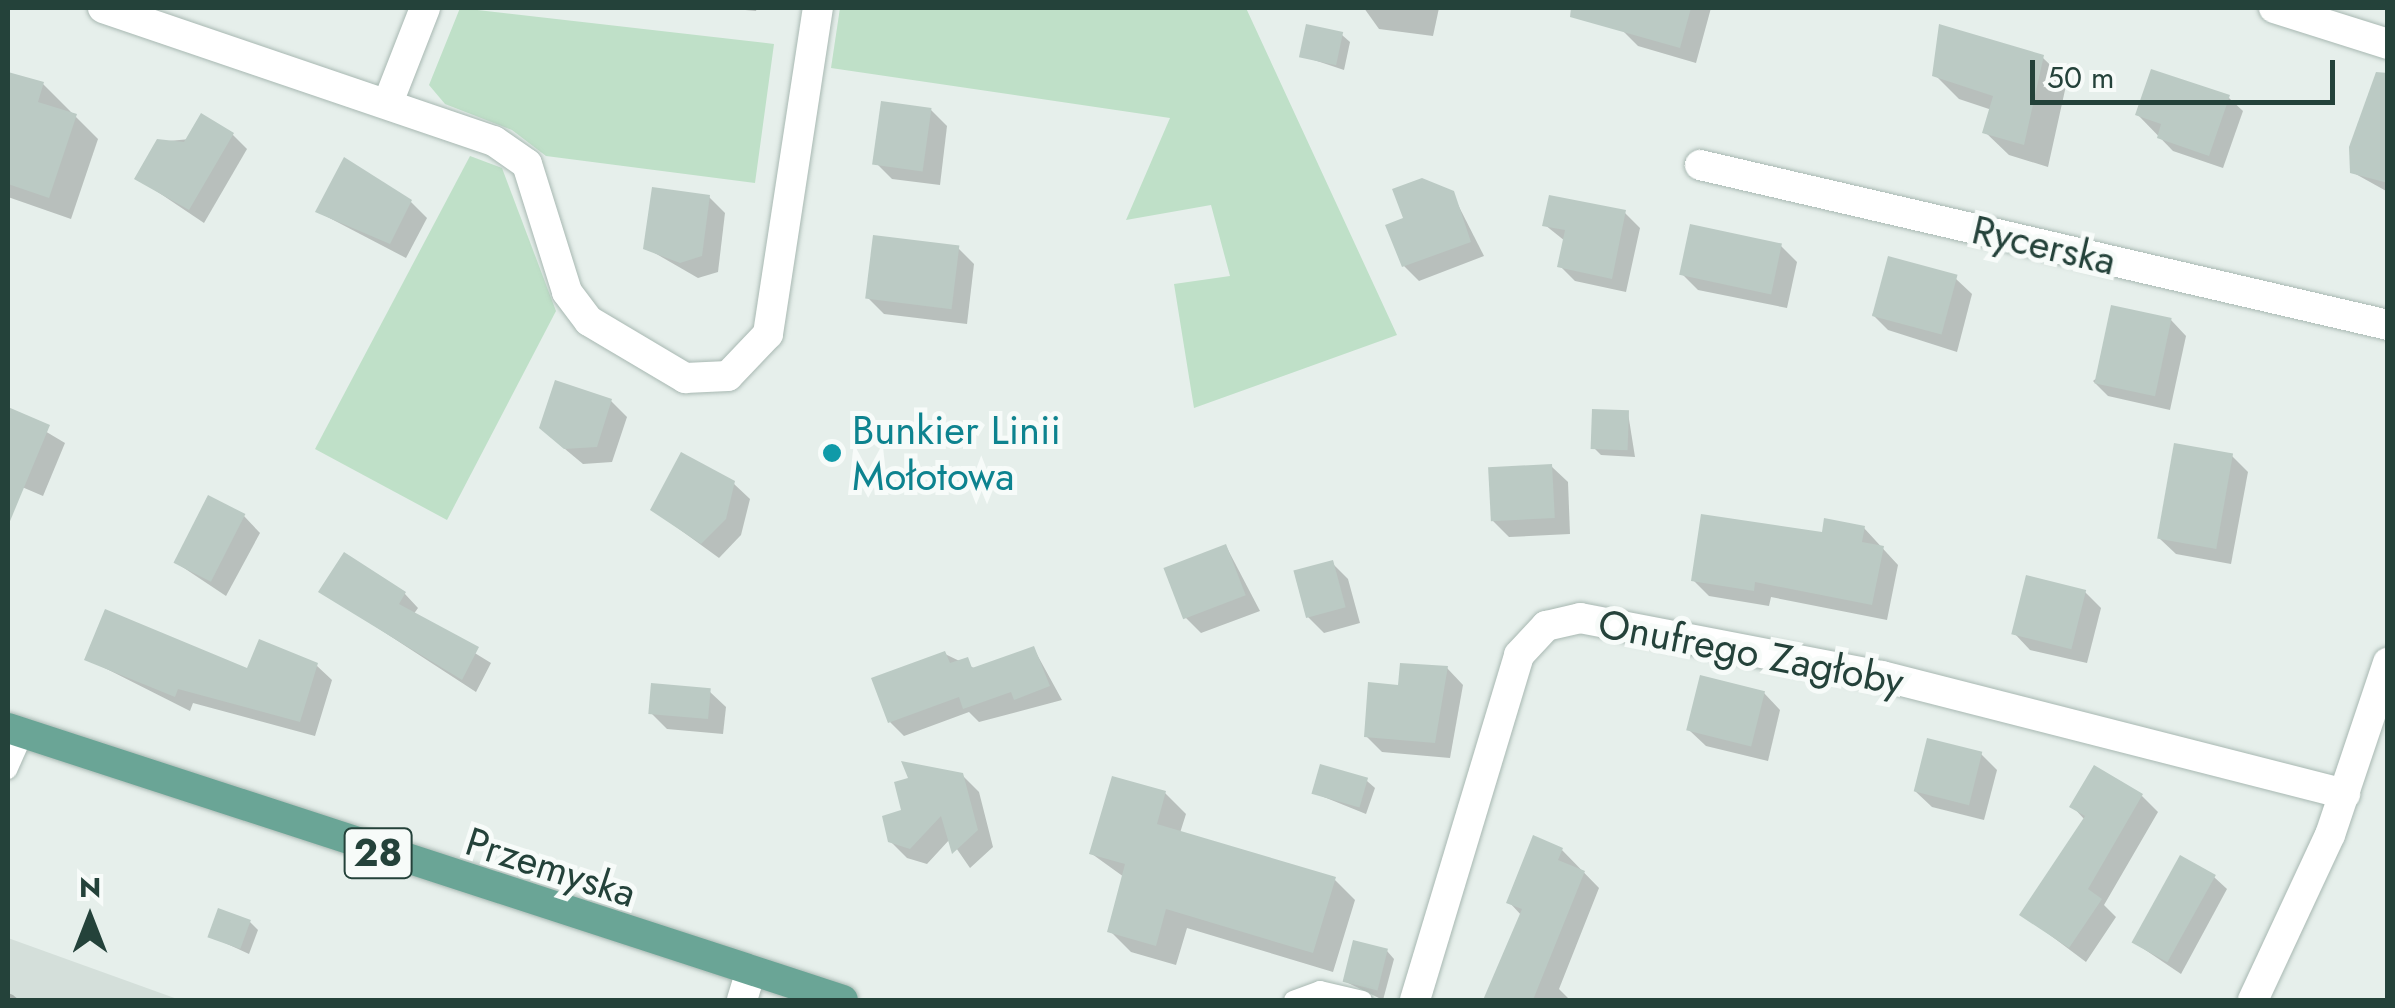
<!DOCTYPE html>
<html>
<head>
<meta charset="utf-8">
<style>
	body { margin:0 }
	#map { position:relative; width:2395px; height:1008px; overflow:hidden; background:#e6efeb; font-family:Jost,sans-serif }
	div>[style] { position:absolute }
	.built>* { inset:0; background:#d4dfda }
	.green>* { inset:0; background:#bfe0c8 }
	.shadow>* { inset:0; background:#0003 }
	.building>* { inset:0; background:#bbcac4; transform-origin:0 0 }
	.roads { filter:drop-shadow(0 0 2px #a8b8b2) drop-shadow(0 0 2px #a8b8b2) }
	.lane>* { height:18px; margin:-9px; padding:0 9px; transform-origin:9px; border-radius:9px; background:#fff }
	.street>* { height:30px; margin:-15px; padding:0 15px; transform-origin:15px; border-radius:15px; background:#fff }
	.secondary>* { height:30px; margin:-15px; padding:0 15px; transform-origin:15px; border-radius:15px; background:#fff }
	.primary>* { height:30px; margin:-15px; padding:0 15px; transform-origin:15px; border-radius:15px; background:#6aa596 }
	.dots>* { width:28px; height:28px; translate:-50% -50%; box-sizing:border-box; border:5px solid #f7fbf9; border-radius:50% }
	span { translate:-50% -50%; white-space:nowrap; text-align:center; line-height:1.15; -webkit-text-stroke:10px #f7fbf9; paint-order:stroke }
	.shield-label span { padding:2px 8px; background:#f7fbf9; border:2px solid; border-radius:8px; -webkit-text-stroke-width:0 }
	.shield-label { font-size:38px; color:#24423a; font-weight:700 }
	.street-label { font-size:40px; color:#24423a }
	.culture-label { font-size:40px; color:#0d838f }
	.left { translate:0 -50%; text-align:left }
	.frame { position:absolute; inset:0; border:10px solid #24423a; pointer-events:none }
	.north { position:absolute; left:40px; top:868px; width:100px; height:100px; -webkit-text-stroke:8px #f7fbf9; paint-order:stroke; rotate:0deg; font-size:28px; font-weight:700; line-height:40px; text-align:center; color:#24423a }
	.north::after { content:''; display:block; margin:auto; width:35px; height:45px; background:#24423a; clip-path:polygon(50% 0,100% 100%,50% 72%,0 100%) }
	.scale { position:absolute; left:2030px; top:60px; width:305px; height:45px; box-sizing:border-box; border:5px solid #24423a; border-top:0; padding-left:12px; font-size:30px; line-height:35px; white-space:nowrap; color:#24423a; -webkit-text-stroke:8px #f7fbf9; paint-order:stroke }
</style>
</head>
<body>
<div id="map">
	<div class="built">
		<i style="clip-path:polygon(8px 938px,180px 1000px,8px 1000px)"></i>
	</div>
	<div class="green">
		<i style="clip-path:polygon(460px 8px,774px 44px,755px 183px,546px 156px,512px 130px,445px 104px,429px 85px)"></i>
		<i style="clip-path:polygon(840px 8px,1246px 8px,1397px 335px,1194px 408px,1174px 284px,1230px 276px,1211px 205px,1126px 220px,1170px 118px,831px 68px)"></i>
		<i style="clip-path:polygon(470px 156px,502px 168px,556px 311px,447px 520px,315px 449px)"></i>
	</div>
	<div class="shadow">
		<i style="clip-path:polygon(723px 8px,757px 8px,756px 11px)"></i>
		<i style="clip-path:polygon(1364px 8px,1439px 8px,1433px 36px,1379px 29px)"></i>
		<i style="clip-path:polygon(1628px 8px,1711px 8px,1696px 63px,1638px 46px,1622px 30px)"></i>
		<i style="clip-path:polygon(1342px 35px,1350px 42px,1344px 70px,1302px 56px)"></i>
		<i style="clip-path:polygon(2043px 58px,2067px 81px,2048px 167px,2009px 155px,1985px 132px,1992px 110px,1959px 99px,1935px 75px)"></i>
		<i style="clip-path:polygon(8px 75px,43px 84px,98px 139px,71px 219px,8px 197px)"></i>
		<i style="clip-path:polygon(2229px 98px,2243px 111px,2223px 168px,2173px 151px,2137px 114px)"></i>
		<i style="clip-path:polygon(931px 110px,947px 126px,940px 185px,892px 179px,876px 163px)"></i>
		<i style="clip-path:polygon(2388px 133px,2388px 192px,2352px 172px)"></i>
		<i style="clip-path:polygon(233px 135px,247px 149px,204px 223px,137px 178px,158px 142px)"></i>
		<i style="clip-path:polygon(1452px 193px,1484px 256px,1419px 281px,1404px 266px)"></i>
		<i style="clip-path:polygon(709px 197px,725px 213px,718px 272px,698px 278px,646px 248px)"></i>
		<i style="clip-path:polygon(411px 202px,427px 218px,406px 258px,318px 212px)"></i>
		<i style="clip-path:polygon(1625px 213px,1640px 228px,1626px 292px,1575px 281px,1560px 266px,1565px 241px,1545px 225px)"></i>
		<i style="clip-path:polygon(1781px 246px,1797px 262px,1787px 308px,1698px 290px,1682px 274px)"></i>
		<i style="clip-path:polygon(958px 248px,974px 264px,967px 324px,884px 314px,868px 298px)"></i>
		<i style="clip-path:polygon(1955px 278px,1972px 294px,1957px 352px,1888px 330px,1872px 314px)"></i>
		<i style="clip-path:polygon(2171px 320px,2186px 336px,2170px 410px,2108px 396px,2093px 381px)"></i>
		<i style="clip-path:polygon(611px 401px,627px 417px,612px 462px,583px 464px,559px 444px)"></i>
		<i style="clip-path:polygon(8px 409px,65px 443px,43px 496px,8px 481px)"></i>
		<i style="clip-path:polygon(1628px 413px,1635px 457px,1601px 455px,1594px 448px)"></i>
		<i style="clip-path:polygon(2232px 456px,2248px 472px,2231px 564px,2176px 554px,2159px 538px)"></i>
		<i style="clip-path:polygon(1551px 466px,1568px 482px,1570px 534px,1509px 537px,1493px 521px)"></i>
		<i style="clip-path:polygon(733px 483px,750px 499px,741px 535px,719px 558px,653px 510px)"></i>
		<i style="clip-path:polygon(244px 516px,260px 533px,226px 596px,175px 562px)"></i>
		<i style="clip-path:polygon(1864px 528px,1898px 565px,1887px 620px,1771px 597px,1769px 606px,1709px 596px,1693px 580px)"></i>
		<i style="clip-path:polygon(1226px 546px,1260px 611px,1201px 633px,1185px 617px)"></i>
		<i style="clip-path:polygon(1332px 563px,1348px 579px,1360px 623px,1324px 633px,1308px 617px)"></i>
		<i style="clip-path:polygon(321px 591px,405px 594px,418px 608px,413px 615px,491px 663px,476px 692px)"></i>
		<i style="clip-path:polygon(2085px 592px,2101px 608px,2087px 663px,2030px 650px,2014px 633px)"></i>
		<i style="clip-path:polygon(1034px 649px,1062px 700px,979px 722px,969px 712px,904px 736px,890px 722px,945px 654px,976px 669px)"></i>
		<i style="clip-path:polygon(87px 659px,249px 671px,316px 665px,332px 680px,315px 736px,193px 703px,190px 711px)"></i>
		<i style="clip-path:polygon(1447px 668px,1463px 685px,1450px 758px,1382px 752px,1366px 736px)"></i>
		<i style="clip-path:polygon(709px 691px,726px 707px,723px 734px,667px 729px,651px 713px)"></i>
		<i style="clip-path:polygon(1764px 693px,1780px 710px,1768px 761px,1706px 746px,1689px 730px)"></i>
		<i style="clip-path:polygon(1981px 754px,1997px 770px,1984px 820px,1932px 807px,1915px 791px)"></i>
		<i style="clip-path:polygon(962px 775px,979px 792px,993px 847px,970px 868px,950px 839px,927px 864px,907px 858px,890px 841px)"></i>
		<i style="clip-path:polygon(1367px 781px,1375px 788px,1366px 814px,1314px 793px)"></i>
		<i style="clip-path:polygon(1165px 793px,1186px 814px,1180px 833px,1335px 880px,1355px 900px,1333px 972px,1187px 928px,1176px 965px,1131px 952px,1110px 931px,1124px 877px,1092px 854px)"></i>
		<i style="clip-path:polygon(2142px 796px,2158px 812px,2104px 905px,2116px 917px,2086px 962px,2022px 914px,2085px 820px,2072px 806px)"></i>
		<i style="clip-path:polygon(1562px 850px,1599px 888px,1559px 989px,1570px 1000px,1486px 1000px,1522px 916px,1509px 902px)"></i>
		<i style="clip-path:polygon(2214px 877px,2227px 889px,2181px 974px,2135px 943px)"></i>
		<i style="clip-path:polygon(250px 922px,258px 930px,249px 954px,210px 936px)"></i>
		<i style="clip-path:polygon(1387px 951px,1394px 959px,1383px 1000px,1344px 981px)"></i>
		<i style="clip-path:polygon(8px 993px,13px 995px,19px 1000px,8px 1000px)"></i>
	</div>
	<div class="building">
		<i style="clip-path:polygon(1571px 8px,1691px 8px,1680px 48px,1570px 17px)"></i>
		<i style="left:1306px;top:24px;width:38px;height:34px;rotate:12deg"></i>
		<i style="clip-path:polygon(1939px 24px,2044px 55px,2024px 145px,1982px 133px,1993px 96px,1932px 76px)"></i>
		<i style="clip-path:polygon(2151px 69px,2230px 95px,2209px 156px,2157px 138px,2161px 124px,2135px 115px)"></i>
		<i style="clip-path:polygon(8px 72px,44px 82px,38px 102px,77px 114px,49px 198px,8px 184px)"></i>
		<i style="clip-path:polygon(2376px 72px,2388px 73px,2388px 183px,2350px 173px,2349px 147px)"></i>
		<i style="left:881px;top:101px;width:51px;height:64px;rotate:8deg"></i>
		<i style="clip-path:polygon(201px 113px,234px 133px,189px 210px,134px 179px,157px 139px,184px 142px)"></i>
		<i style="clip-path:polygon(344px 157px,412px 200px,390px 244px,315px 212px)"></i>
		<i style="clip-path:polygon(1422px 178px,1454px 191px,1471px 242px,1402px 267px,1385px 225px,1403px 218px,1392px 189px)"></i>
		<i style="clip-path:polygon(652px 187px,710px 195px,702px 256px,680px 263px,643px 249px)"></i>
		<i style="clip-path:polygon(1549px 195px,1626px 210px,1612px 279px,1557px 267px,1565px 230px,1542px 226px)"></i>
		<i style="left:1690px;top:224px;width:94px;height:52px;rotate:12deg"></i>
		<i style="left:873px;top:235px;width:87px;height:64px;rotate:7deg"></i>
		<i style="left:1888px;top:256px;width:72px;height:62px;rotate:15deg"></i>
		<i style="left:2111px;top:305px;width:62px;height:80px;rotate:12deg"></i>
		<i style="clip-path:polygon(555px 380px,612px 399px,597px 447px,564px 449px,539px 428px)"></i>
		<i style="clip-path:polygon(8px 407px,50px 425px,8px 526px)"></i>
		<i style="left:1592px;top:409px;width:37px;height:40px;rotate:2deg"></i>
		<i style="left:2174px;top:443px;width:60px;height:97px;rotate:10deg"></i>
		<i style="clip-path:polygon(681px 452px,735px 481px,726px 519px,701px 544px,650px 510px)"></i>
		<i style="left:1552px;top:464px;width:54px;height:64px;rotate:87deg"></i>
		<i style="left:208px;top:495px;width:42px;height:76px;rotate:27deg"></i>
		<i style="clip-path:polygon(1701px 514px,1822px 532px,1824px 518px,1865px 526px,1862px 542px,1884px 546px,1872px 605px,1755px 582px,1754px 591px,1691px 581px)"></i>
		<i style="left:1226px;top:544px;width:55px;height:67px;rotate:69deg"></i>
		<i style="clip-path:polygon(344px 552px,406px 592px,399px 604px,479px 647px,462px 680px,318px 592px)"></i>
		<i style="left:1333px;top:560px;width:49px;height:41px;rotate:75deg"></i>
		<i style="left:2026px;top:575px;width:62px;height:61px;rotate:14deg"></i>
		<i style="clip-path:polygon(105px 609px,247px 668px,259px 639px,318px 663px,300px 722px,178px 689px,175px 697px,84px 660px)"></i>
		<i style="clip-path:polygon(1034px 646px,1050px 686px,1014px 700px,1011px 692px,963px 709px,959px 697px,888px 723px,871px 678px,945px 651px,950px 663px,968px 657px,972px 668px)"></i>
		<i style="clip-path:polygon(1400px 663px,1448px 666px,1435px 743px,1364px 737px,1368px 682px,1398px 685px)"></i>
		<i style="left:1700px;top:675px;width:67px;height:57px;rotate:14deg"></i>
		<i style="left:651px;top:683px;width:60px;height:31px;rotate:5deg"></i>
		<i style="left:1927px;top:738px;width:57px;height:55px;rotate:14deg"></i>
		<i style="clip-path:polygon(901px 761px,963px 773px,978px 830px,952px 854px,941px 816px,910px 849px,888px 842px,882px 816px,901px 810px,894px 782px,908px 778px)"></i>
		<i style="left:1320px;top:764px;width:50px;height:31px;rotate:16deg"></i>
		<i style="clip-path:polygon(2094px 765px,2143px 794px,2088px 889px,2102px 899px,2069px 948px,2019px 915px,2085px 816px,2069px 807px)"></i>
		<i style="clip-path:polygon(1112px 776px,1166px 791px,1157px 824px,1336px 877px,1313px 953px,1166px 909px,1156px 946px,1107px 932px,1125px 864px,1089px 854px)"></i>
		<i style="clip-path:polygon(1533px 835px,1563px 848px,1558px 860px,1585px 871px,1533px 1000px,1483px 1000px,1522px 909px,1506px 903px)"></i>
		<i style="left:2180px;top:855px;width:41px;height:100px;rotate:29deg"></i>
		<i style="left:218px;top:908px;width:35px;height:31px;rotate:20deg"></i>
		<i style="left:1353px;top:940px;width:36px;height:43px;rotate:14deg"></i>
	</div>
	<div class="roads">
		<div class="lane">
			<i style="left:8px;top:770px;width:39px;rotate:-66deg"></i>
			<i style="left:1293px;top:1000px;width:29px;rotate:-20deg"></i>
			<i style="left:1320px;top:990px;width:44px;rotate:13.1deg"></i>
		</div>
		<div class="street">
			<i style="left:103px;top:8px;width:413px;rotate:18.8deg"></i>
			<i style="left:494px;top:141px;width:40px;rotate:34.9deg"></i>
			<i style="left:527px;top:164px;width:134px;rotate:72.6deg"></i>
			<i style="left:567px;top:292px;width:36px;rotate:53deg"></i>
			<i style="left:589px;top:321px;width:112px;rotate:30.7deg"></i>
			<i style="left:685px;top:378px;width:43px;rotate:-2.7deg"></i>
			<i style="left:728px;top:376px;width:58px;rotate:-46.4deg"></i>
			<i style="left:768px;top:334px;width:330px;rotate:-81.3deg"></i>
			<i style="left:2274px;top:8px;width:120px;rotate:17.5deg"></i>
			<i style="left:389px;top:100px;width:99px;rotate:-68.6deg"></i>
			<i style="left:1700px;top:165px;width:706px;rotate:13.09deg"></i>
			<i style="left:742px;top:1000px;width:28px;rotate:-73deg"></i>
			<i style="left:1415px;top:1000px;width:360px;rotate:-73.2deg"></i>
			<i style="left:1519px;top:655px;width:40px;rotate:-47deg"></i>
			<i style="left:1546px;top:626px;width:35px;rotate:-13deg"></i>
			<i style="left:1580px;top:618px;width:308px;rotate:10.9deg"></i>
			<i style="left:1882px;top:676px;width:478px;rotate:14.3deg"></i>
		</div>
		<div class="secondary">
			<i style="left:2253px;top:1000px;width:182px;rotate:-65deg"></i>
			<i style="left:2330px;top:835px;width:182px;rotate:-71.4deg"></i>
		</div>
		<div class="primary">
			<i style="left:8px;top:728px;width:878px;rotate:18.04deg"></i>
		</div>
	</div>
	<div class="dots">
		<i style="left:832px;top:453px;background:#0f9aa8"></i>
	</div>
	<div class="shield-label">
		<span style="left:378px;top:853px">28</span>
	</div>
	<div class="street-label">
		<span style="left:2044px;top:245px;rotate:13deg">Rycerska</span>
		<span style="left:1751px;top:652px;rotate:11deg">Onufrego Zagłoby</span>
		<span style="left:551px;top:867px;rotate:18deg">Przemyska</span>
	</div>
	<div class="culture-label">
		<span class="left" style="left:852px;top:453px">Bunkier Linii<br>Mołotowa</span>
	</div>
	<div class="frame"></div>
	<div class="north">N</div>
	<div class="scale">50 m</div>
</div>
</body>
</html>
